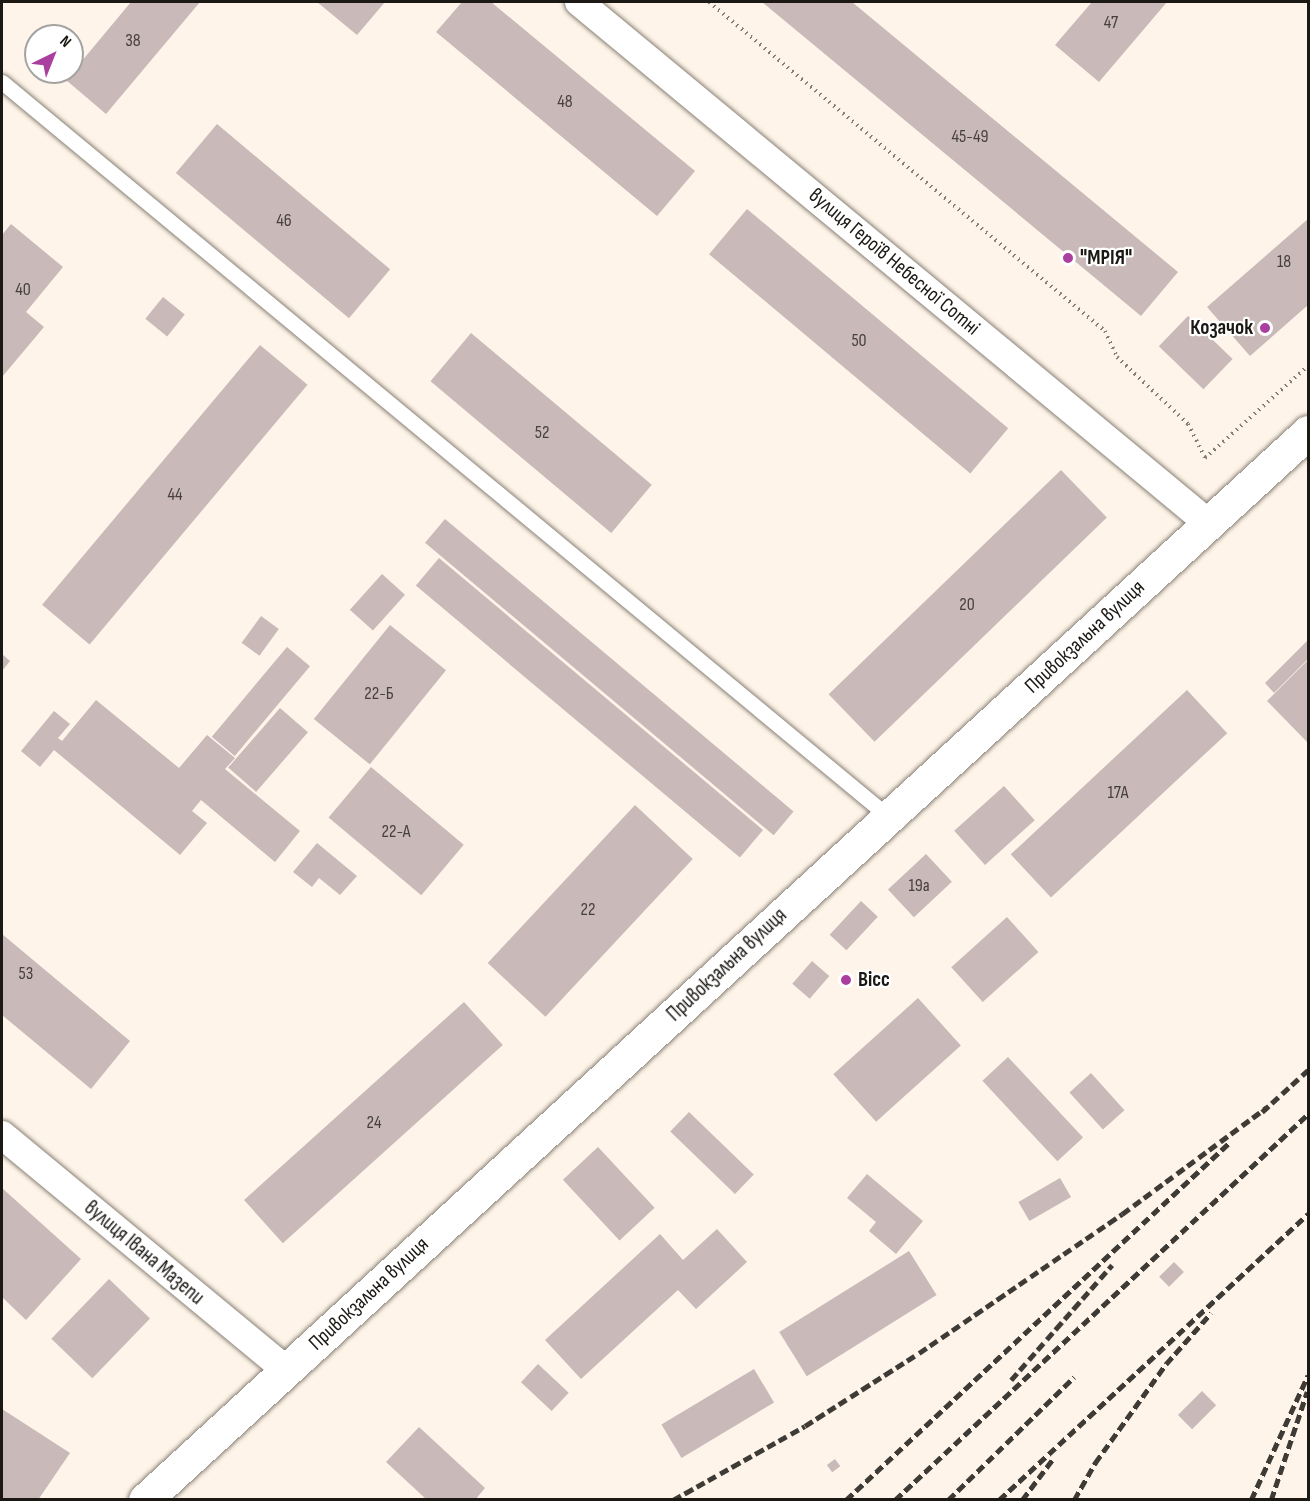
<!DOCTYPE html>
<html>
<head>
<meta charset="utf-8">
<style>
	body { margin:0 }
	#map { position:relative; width:1310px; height:1501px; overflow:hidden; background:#fef4e9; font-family:"Sofia Sans Condensed",sans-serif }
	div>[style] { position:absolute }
	.building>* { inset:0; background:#c9b9b8; transform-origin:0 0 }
	.path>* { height:4px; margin-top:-2px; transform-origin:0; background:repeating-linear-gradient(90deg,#847e77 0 1.5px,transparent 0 6px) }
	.roads { filter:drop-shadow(0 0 2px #898076) drop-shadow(0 0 2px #898076) }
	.service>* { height:15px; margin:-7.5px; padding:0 7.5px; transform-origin:7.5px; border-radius:7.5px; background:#fff }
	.minor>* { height:28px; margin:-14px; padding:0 14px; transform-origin:14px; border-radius:14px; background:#fff }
	.primary>* { height:33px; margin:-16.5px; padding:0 16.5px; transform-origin:16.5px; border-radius:16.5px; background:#fff }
	.rail>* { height:4.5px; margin-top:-2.25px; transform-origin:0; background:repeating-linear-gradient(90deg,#3e3a35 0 9px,transparent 0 13.5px) }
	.dots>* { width:16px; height:16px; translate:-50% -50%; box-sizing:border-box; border:3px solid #fff; border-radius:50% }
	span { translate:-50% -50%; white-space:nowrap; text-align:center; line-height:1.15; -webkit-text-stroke:4.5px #fff; paint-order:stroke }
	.number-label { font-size:18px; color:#47413e }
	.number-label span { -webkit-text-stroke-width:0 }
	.poi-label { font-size:21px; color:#1c1915; font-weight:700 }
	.left { translate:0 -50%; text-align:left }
	.right { translate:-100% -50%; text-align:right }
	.street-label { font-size:21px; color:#1c1915 }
	.frame { position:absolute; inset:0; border:3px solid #1c1915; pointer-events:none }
	.north { position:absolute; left:24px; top:24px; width:60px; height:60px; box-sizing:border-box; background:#fff; border:2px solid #a4a3a1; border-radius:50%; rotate:43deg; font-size:16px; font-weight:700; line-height:24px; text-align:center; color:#1c1915 }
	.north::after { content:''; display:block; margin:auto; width:21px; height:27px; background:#aa3fa0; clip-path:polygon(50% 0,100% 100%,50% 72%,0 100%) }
</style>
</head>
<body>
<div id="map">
	<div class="building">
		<i style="clip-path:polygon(131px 2px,200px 2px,106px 114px,66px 80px)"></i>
		<i style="clip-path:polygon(317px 2px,385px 2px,357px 35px)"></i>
		<i style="clip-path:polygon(462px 2px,491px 2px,695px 171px,657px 216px,436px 32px)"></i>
		<i style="clip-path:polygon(762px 2px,852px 2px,1178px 272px,1141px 316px)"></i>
		<i style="clip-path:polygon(1092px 2px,1167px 2px,1099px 82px,1055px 45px)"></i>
		<i style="left:217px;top:124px;width:226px;height:64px;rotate:40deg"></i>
		<i style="left:747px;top:209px;width:341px;height:59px;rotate:40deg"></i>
		<i style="clip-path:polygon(1308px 219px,1308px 305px,1250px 356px,1207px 307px)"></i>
		<i style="clip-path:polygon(11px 224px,63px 267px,26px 312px,44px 327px,2px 377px,2px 235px)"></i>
		<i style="left:163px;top:297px;width:28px;height:28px;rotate:39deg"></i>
		<i style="left:1188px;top:316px;width:62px;height:42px;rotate:44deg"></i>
		<i style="left:471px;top:333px;width:236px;height:63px;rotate:40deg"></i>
		<i style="left:260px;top:345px;width:62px;height:339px;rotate:40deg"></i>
		<i style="left:1061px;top:470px;width:66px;height:323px;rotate:46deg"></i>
		<i style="left:445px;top:519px;width:455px;height:31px;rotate:40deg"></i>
		<i style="left:439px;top:558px;width:423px;height:36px;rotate:40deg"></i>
		<i style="left:382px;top:574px;width:31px;height:48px;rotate:42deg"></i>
		<i style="left:261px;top:616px;width:22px;height:33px;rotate:36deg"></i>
		<i style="left:390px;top:625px;width:72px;height:121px;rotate:39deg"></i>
		<i style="clip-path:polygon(1308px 640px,1308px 659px,1274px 693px,1265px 683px)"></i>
		<i style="left:287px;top:647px;width:30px;height:117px;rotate:40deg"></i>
		<i style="clip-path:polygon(2px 654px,10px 661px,2px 671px)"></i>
		<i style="clip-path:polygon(1308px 660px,1308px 743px,1267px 701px)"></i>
		<i style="left:1187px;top:690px;width:59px;height:241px;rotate:47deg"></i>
		<i style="clip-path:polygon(96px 700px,179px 768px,207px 735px,235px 758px,225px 769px,300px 831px,275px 862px,201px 800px,192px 811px,207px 823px,180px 855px,54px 750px,40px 767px,21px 751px,54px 711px,70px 724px,58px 738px,62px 741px)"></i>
		<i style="left:280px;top:708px;width:37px;height:79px;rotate:41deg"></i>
		<i style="left:371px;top:767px;width:121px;height:66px;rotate:40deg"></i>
		<i style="left:1004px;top:786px;width:46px;height:67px;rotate:48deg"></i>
		<i style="left:635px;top:805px;width:79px;height:216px;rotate:43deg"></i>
		<i style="clip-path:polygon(317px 843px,357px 876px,340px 895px,319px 878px,312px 887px,293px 872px)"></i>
		<i style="left:926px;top:854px;width:38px;height:52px;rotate:47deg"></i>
		<i style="left:861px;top:901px;width:23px;height:46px;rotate:43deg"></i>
		<i style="left:1007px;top:917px;width:47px;height:75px;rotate:48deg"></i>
		<i style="clip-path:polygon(2px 934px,130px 1041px,91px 1089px,2px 1015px)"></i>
		<i style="left:812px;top:961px;width:23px;height:30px;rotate:41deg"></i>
		<i style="left:918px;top:998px;width:64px;height:114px;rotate:48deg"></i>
		<i style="left:464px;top:1002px;width:58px;height:296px;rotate:48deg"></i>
		<i style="left:1008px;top:1057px;width:110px;height:35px;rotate:47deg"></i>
		<i style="left:1091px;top:1073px;width:50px;height:29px;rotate:48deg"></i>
		<i style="left:689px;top:1112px;width:90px;height:27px;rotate:44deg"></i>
		<i style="left:598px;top:1147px;width:83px;height:48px;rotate:47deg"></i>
		<i style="clip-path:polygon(867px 1174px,923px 1221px,896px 1254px,869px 1231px,876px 1222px,847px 1198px)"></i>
		<i style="left:1060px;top:1178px;width:22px;height:48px;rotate:60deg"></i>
		<i style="clip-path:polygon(2px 1188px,81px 1259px,26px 1320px,2px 1297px)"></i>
		<i style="clip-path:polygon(717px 1229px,747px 1262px,696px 1309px,678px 1290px,581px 1379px,545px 1340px,660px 1234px,683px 1260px)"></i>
		<i style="left:909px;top:1251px;width:52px;height:153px;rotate:58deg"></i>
		<i style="left:1174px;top:1262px;width:14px;height:21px;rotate:45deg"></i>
		<i style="left:109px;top:1279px;width:57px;height:83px;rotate:44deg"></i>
		<i style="left:538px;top:1364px;width:42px;height:25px;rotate:43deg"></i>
		<i style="left:754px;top:1369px;width:39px;height:108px;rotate:59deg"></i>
		<i style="left:1202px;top:1391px;width:20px;height:34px;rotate:45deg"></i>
		<i style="clip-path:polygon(2px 1409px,70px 1453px,38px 1500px,2px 1500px)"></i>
		<i style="clip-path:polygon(419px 1427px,485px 1488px,475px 1500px,427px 1500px,386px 1462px)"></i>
		<i style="left:835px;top:1459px;width:9px;height:10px;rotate:54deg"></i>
	</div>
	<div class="path">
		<i style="left:709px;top:2px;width:515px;rotate:39.72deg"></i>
		<i style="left:1105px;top:331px;width:29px;rotate:65deg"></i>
		<i style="left:1117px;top:357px;width:98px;rotate:43.3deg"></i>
		<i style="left:1188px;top:424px;width:38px;rotate:63deg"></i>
		<i style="left:1205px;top:458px;width:138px;rotate:-41.8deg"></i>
	</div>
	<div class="roads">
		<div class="service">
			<i style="left:2px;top:82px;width:1152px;rotate:39.65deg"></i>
		</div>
		<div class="minor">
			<i style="left:579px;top:2px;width:817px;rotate:39.63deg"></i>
			<i style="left:2px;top:1135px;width:369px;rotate:39.6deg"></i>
		</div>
		<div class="primary">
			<i style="left:145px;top:1500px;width:1579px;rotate:-42.56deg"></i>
		</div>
	</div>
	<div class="rail">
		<i style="left:1262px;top:1112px;width:62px;rotate:-42.4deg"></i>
		<i style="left:1011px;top:1380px;width:153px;rotate:-48.7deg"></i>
		<i style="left:673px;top:1500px;width:151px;rotate:-29.3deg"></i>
		<i style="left:805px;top:1426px;width:135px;rotate:-32.6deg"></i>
		<i style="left:919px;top:1353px;width:246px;rotate:-34.4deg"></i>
		<i style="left:1122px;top:1214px;width:180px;rotate:-36.4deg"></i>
		<i style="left:846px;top:1500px;width:524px;rotate:-42.99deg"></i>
		<i style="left:895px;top:1500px;width:565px;rotate:-43.06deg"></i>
		<i style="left:948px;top:1500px;width:176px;rotate:-44.3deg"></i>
		<i style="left:999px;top:1500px;width:421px;rotate:-42.8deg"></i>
		<i style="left:1022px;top:1500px;width:50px;rotate:-53.1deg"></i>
		<i style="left:1074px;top:1500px;width:43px;rotate:-60.4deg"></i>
		<i style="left:1095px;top:1463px;width:122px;rotate:-54.4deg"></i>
		<i style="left:1166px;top:1364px;width:68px;rotate:-48.6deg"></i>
		<i style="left:1251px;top:1500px;width:137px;rotate:-65.5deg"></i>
		<i style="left:1271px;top:1500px;width:114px;rotate:-71.6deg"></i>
	</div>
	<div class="dots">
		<i style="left:1068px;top:258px;background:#aa3fa0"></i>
		<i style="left:1265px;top:328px;background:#aa3fa0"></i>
		<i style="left:846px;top:980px;background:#aa3fa0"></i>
	</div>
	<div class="number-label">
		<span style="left:1111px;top:23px">47</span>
		<span style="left:133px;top:41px">38</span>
		<span style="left:565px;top:102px">48</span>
		<span style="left:970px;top:137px">45-49</span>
		<span style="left:284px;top:221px">46</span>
		<span style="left:1284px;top:262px">18</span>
		<span style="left:23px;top:290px">40</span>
		<span style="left:859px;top:341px">50</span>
		<span style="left:542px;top:433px">52</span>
		<span style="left:175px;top:495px">44</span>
		<span style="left:967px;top:605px">20</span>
		<span style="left:379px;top:694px">22-Б</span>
		<span style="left:1118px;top:793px">17А</span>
		<span style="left:396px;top:832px">22-А</span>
		<span style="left:919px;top:886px">19а</span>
		<span style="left:588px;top:910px">22</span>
		<span style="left:26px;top:974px">53</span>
		<span style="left:374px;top:1123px">24</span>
	</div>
	<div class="poi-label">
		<span class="left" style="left:1080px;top:258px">"МРІЯ"</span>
		<span class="right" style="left:1253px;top:328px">Козачок</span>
		<span class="left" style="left:858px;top:980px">Вісс</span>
	</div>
	<div class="street-label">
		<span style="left:894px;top:262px;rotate:40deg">вулиця Героїв Небесної Сотні</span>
		<span style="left:1085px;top:637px;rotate:-43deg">Привокзальна вулиця</span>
		<span style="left:727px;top:965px;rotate:-43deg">Привокзальна вулиця</span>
		<span style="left:144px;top:1253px;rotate:40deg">вулиця Івана Мазепи</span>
		<span style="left:369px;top:1294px;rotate:-43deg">Привокзальна вулиця</span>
	</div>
	<div class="frame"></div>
	<div class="north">N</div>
</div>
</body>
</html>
